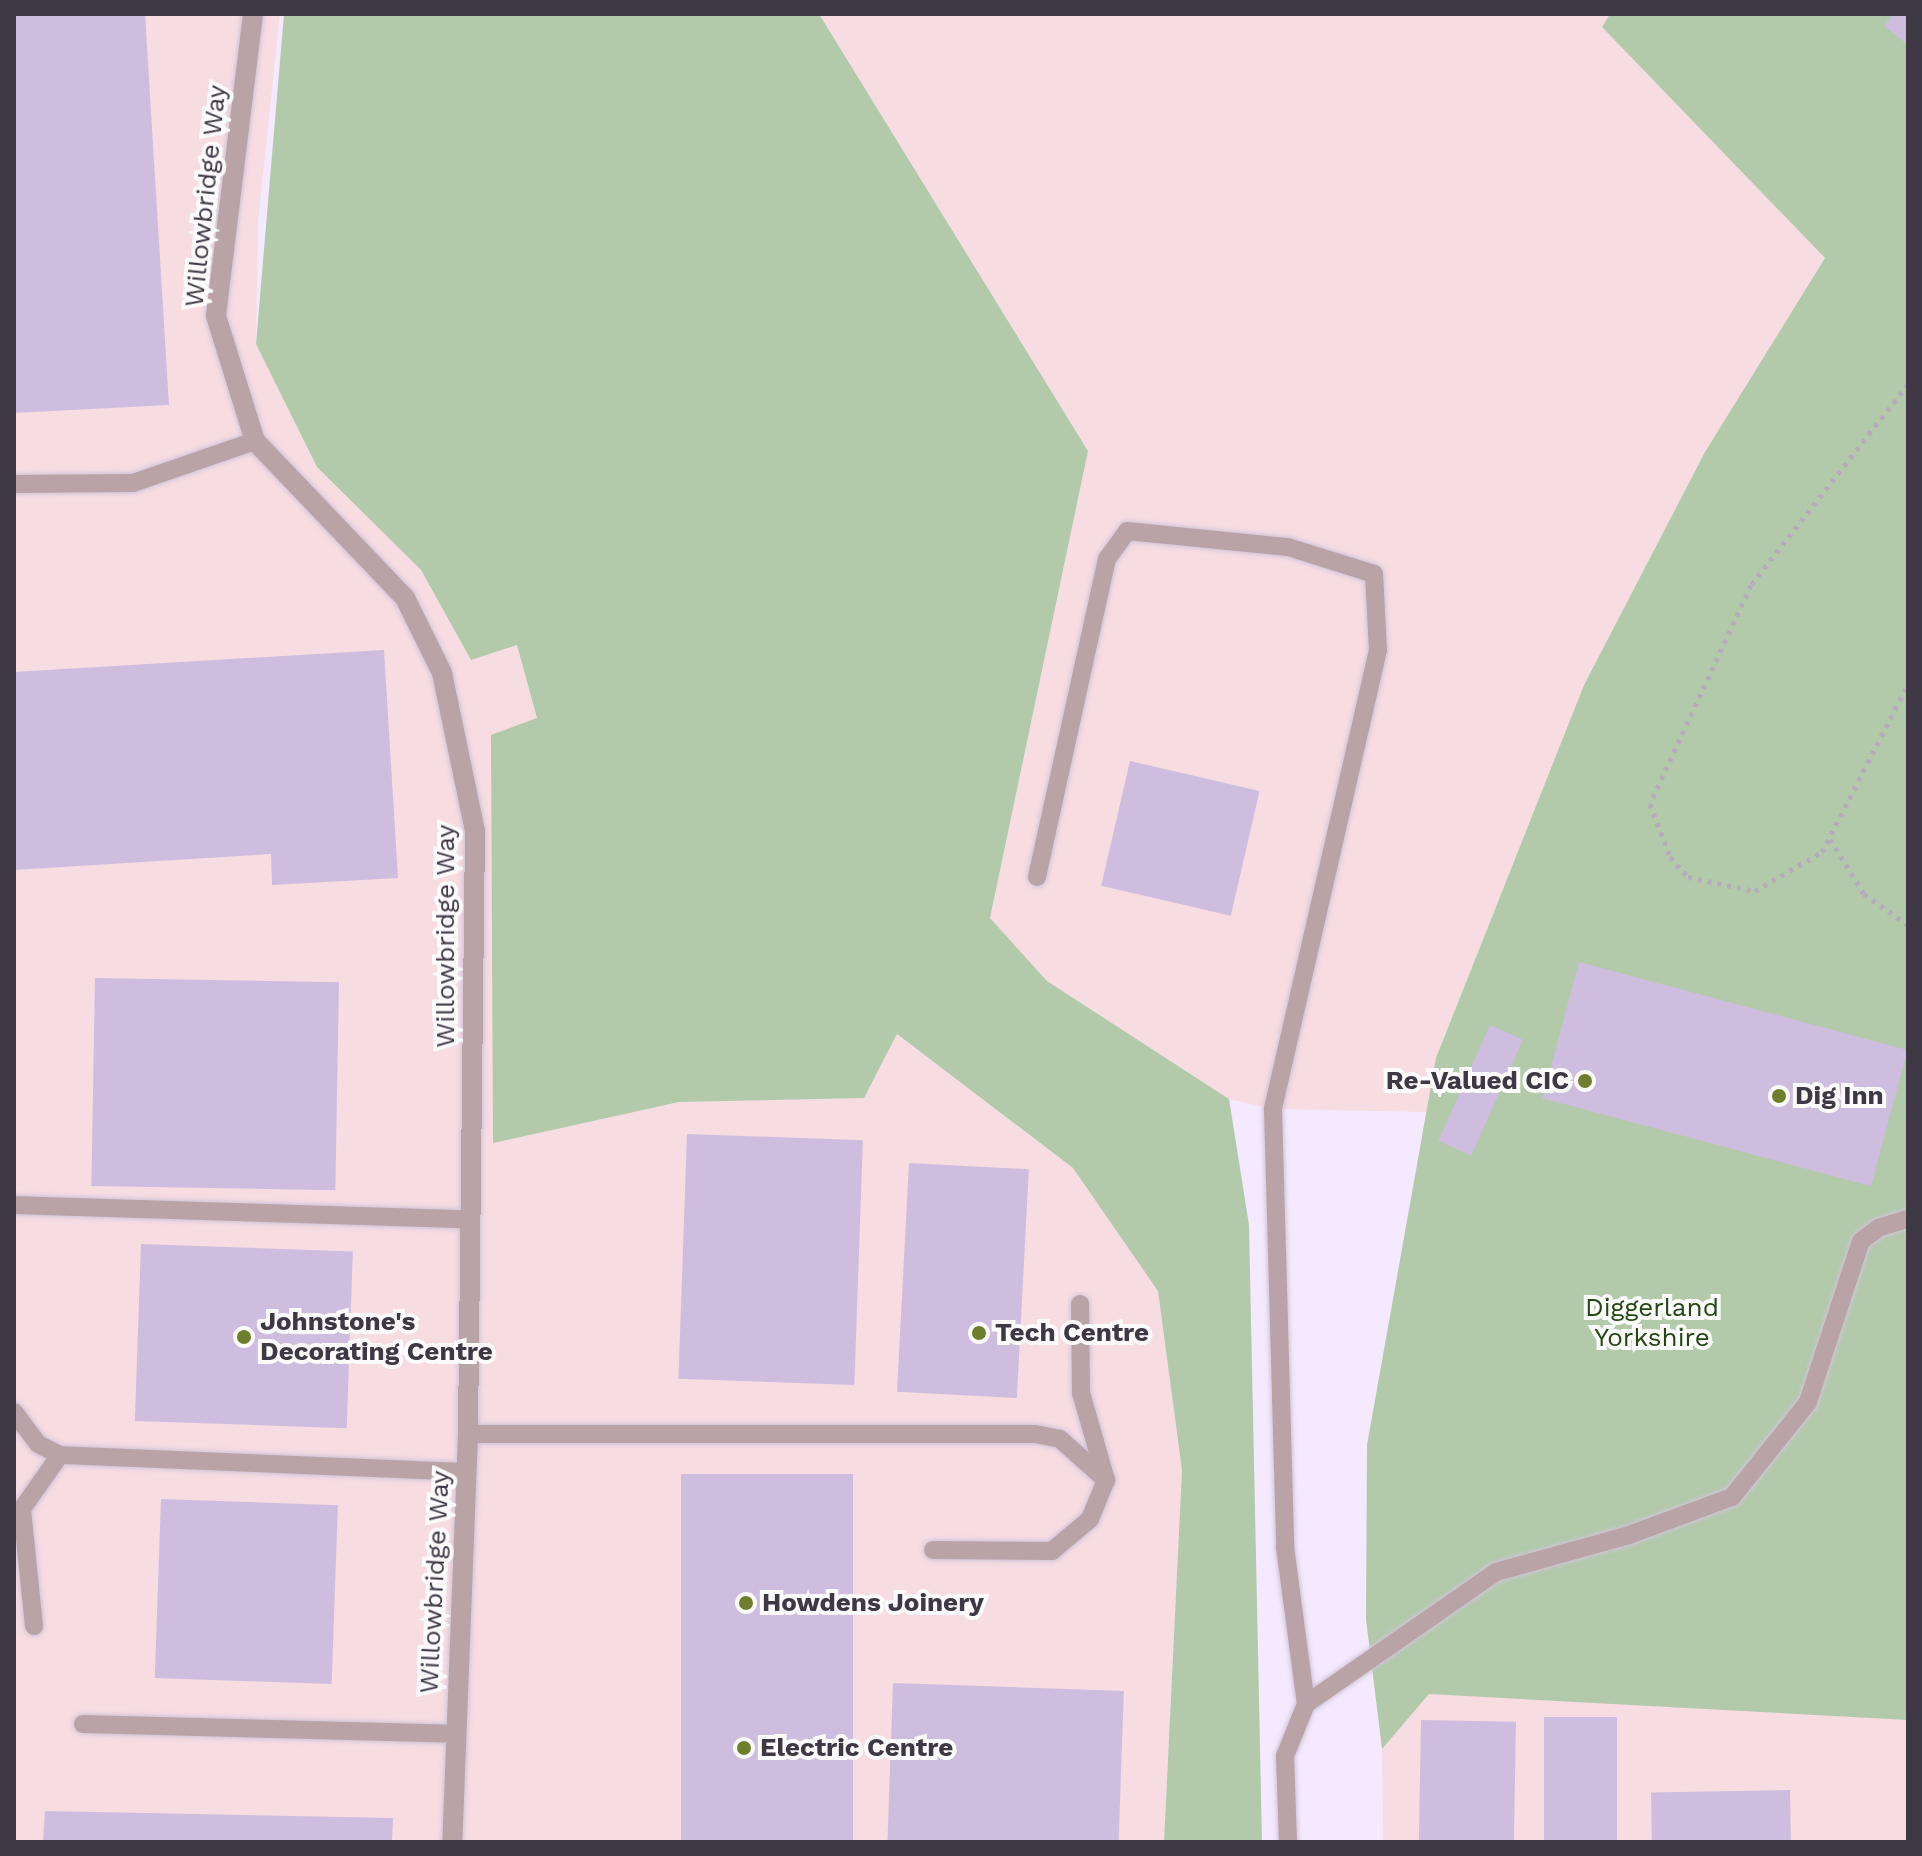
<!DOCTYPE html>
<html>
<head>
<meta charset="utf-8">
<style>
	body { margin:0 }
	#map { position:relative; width:1922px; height:1856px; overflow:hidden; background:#f4e9fe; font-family:"Work Sans",sans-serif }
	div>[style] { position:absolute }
	.industrial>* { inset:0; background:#f7dce2 }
	.green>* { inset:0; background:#b2c9aa }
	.building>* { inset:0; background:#cebdde; transform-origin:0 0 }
	.path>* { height:5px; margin-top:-2.5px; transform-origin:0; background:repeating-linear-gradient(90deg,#b5abbd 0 4px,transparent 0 10px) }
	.roads { filter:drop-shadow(0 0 2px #d0c5d9) drop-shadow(0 0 2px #d0c5d9) }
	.service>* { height:18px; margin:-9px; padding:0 9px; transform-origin:9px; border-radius:9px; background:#baa3a7 }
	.minor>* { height:20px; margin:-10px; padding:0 10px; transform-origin:10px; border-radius:10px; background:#baa3a7 }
	.dots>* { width:22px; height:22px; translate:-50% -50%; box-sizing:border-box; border:4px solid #fbfbfb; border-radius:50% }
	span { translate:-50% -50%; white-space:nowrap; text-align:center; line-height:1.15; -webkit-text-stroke:8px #fbfbfb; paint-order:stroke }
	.street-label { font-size:26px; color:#3e3744 }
	.poi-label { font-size:26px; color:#3e3744; font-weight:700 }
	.right { translate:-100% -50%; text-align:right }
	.left { translate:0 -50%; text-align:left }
	.park-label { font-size:26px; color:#234711 }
	.frame { position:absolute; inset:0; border:16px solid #3e3744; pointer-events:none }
</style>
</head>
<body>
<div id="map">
	<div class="industrial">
		<i style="clip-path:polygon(14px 14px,280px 14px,258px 221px,256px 344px,317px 467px,421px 570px,471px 660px,517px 644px,537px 718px,493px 1142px,679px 1102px,864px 1098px,896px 1034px,1073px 1168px,1158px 1290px,1182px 1470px,1164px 1842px,14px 1842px)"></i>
		<i style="clip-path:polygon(819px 14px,1610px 14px,1602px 27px,1825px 258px,1705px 452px,1584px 685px,1436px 1058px,1427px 1112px,1273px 1109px,1229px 1099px,1047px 981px,990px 918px,1088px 451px)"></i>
		<i style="clip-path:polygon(1428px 1694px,1908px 1714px,1908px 1842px,1383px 1842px,1382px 1749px)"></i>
	</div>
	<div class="green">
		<i style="clip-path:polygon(284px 14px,819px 14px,1088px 451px,990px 918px,1047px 981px,1229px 1099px,1249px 1225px,1262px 1842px,1164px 1842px,1182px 1470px,1158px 1291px,1073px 1168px,897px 1034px,864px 1098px,679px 1102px,493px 1143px,491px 735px,537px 718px,517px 645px,471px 660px,421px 570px,317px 467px,256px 344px)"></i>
		<i style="clip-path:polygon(1610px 14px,1908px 14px,1908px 1720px,1429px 1694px,1382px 1749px,1366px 1619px,1367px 1445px,1436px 1058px,1584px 685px,1705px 452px,1825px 258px,1602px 27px)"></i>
	</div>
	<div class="building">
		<i style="clip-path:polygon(14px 14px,145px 14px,169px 405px,14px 413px)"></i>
		<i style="clip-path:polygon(1894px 14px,1908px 14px,1908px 45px,1884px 26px)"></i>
		<i style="clip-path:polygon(384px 650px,398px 878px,272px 885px,271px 854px,14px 870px,14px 672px)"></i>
		<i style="left:1130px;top:761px;width:133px;height:128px;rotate:13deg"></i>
		<i style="left:1579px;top:962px;width:340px;height:141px;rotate:15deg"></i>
		<i style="left:95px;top:978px;width:244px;height:208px;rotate:1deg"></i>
		<i style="left:1490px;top:1025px;width:36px;height:127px;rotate:24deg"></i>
		<i style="left:687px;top:1134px;width:176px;height:245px;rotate:2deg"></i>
		<i style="left:909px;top:1163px;width:120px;height:229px;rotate:3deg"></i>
		<i style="left:141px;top:1244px;width:212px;height:177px;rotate:2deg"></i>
		<i style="left:681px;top:1474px;width:172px;height:368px"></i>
		<i style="left:161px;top:1499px;width:177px;height:179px;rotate:2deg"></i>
		<i style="left:893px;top:1683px;width:231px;height:159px;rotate:2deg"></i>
		<i style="left:1617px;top:1717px;width:125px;height:73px;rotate:90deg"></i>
		<i style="left:1421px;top:1720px;width:95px;height:122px;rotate:1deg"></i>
		<i style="left:1790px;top:1790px;width:52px;height:139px;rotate:89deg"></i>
		<i style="clip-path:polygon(45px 1811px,393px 1818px,392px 1842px,43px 1842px)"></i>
	</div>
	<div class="path">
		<i style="left:1908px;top:384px;width:255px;rotate:128deg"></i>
		<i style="left:1751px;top:585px;width:241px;rotate:114.8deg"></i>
		<i style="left:1650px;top:804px;width:57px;rotate:69.3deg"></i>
		<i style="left:1670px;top:857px;width:27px;rotate:48deg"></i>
		<i style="left:1688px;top:877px;width:68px;rotate:11.8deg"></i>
		<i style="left:1755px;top:891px;width:78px;rotate:-30.2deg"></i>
		<i style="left:1822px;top:852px;width:189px;rotate:-62.9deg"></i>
		<i style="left:1830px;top:839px;width:65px;rotate:58.3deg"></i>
		<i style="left:1864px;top:894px;width:54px;rotate:35.2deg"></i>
	</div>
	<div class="roads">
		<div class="service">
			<i style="left:14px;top:484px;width:119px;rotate:-0.5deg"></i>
			<i style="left:133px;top:483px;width:129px;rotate:-19deg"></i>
			<i style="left:1037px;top:877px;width:326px;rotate:-77.6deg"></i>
			<i style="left:1107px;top:559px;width:34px;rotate:-54deg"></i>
			<i style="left:1127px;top:531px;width:162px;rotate:5.7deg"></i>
			<i style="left:1288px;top:547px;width:90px;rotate:17.4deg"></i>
			<i style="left:1374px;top:574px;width:76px;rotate:87deg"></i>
			<i style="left:1378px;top:650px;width:471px;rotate:102.9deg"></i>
			<i style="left:1273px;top:1109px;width:438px;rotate:88.4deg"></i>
			<i style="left:1285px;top:1547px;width:158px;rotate:82.4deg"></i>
			<i style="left:14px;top:1205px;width:457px;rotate:1.8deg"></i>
			<i style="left:14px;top:1412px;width:40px;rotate:53deg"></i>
			<i style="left:38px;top:1444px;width:25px;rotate:27deg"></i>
			<i style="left:60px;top:1455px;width:406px;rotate:2.4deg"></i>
			<i style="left:468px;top:1434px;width:567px"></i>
			<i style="left:1035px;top:1434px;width:25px;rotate:11deg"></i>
			<i style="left:1060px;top:1439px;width:62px;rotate:41.7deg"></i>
			<i style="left:933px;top:1550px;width:119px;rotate:0.5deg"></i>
			<i style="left:1052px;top:1551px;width:50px;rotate:-40.1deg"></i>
			<i style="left:1090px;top:1519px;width:42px;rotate:-67.7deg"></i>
			<i style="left:1106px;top:1480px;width:91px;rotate:-106deg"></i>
			<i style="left:1081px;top:1393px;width:89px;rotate:-90.6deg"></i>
			<i style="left:34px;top:1626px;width:118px;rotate:-95.9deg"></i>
			<i style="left:22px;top:1509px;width:66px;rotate:-54.9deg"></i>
			<i style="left:83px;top:1724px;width:371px;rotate:1.5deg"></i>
			<i style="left:1288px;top:1842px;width:86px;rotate:-92deg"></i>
			<i style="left:1285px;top:1756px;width:56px;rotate:-68deg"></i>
			<i style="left:1306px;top:1704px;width:231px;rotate:-34.8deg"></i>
			<i style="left:1496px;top:1572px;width:138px;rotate:-15.5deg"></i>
			<i style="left:1629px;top:1535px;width:110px;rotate:-20.3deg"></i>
			<i style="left:1732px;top:1497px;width:122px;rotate:-51.3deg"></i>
			<i style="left:1808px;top:1402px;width:169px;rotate:-71.8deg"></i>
			<i style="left:1861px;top:1241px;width:21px;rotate:-37deg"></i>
			<i style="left:1878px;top:1228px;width:31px;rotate:-17deg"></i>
		</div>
		<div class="minor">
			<i style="left:253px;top:14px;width:304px;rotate:97deg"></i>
			<i style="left:216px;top:316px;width:131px;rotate:72.7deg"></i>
			<i style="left:255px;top:441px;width:217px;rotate:46.3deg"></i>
			<i style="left:405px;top:598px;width:84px;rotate:63.7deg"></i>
			<i style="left:442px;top:673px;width:161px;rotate:78.2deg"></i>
			<i style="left:475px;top:831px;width:603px;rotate:90.67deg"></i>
			<i style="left:468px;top:1434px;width:408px;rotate:92.2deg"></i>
		</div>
	</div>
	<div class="dots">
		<i style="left:1585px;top:1081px;background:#6f7e2c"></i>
		<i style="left:1779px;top:1096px;background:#6f7e2c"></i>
		<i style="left:979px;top:1333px;background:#6f7e2c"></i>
		<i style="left:244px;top:1337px;background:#6f7e2c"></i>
		<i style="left:746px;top:1603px;background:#6f7e2c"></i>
		<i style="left:744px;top:1748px;background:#6f7e2c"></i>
	</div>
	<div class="street-label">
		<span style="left:206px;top:196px;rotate:-84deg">Willowbridge Way</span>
		<span style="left:446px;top:936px;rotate:-90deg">Willowbridge Way</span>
		<span style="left:435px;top:1582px;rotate:-87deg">Willowbridge Way</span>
	</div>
	<div class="poi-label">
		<span class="right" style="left:1569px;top:1081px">Re-Valued CIC</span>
		<span class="left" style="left:1795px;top:1096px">Dig Inn</span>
		<span class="left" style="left:260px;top:1337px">Johnstone's<br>Decorating Centre</span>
		<span class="left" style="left:995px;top:1333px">Tech Centre</span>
		<span class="left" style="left:762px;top:1603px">Howdens Joinery</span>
		<span class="left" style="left:760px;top:1748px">Electric Centre</span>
	</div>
	<div class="park-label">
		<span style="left:1652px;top:1323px">Diggerland<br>Yorkshire</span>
	</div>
	<div class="frame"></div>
</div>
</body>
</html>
